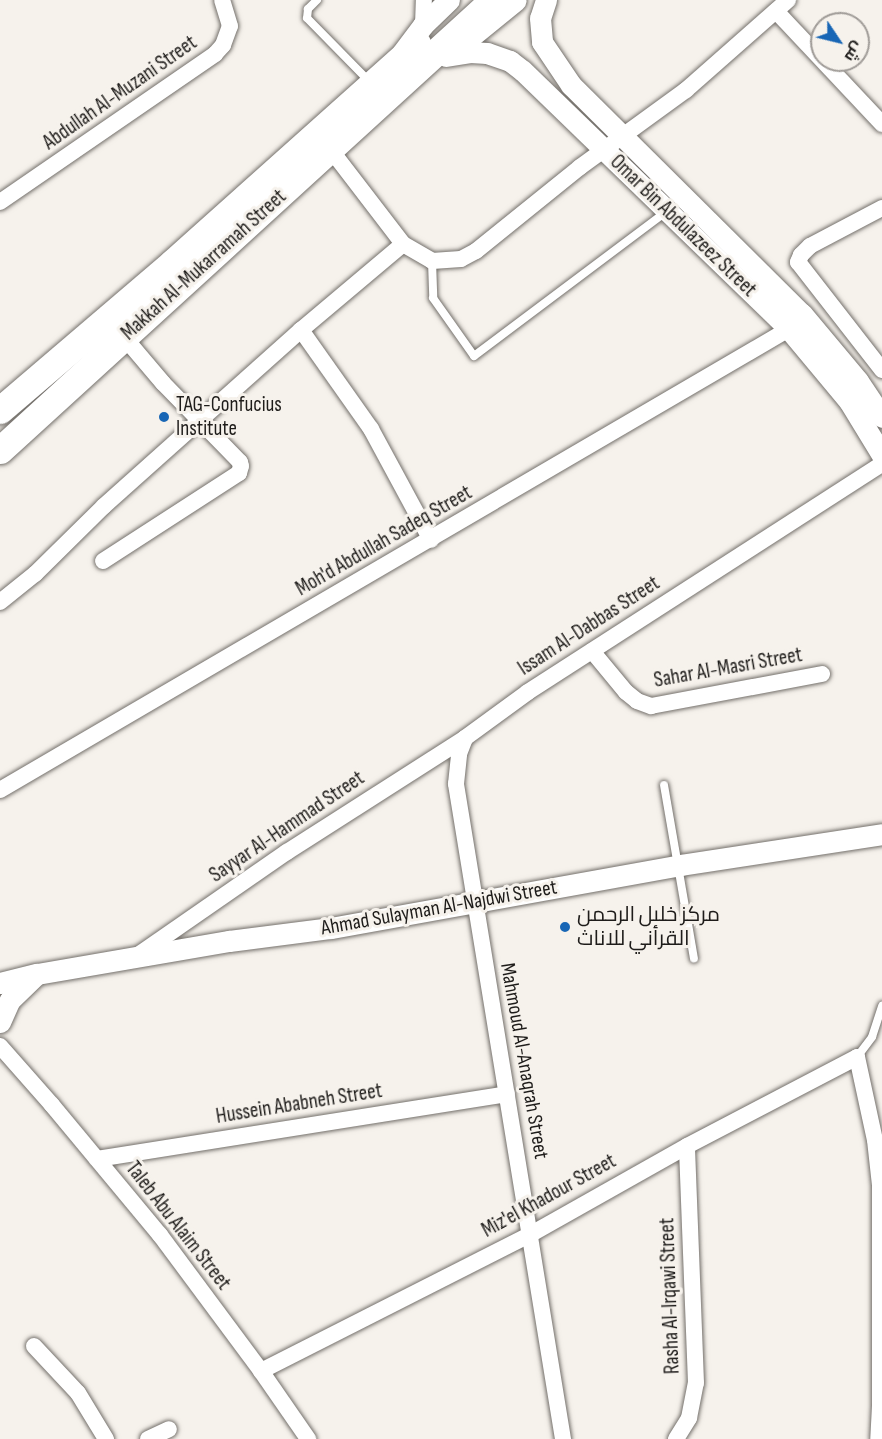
<!DOCTYPE html>
<html>
<head>
<meta charset="utf-8">
<style>
	body { margin:0 }
	#map { position:relative; width:882px; height:1439px; overflow:hidden; background:#f6f2ec; font-family:"Sofia Sans Condensed",Cairo,sans-serif }
	div>[style] { position:absolute }
	.roads { filter:drop-shadow(0 0 2px #736f6a) drop-shadow(0 0 2px #736f6a) }
	.service>* { height:8px; margin:-4px; padding:0 4px; transform-origin:4px; border-radius:4px; background:#fff }
	.minor>* { height:16px; margin:-8px; padding:0 8px; transform-origin:8px; border-radius:8px; background:#fff }
	.tertiary>* { height:21px; margin:-10.5px; padding:0 10.5px; transform-origin:10.5px; border-radius:10.5px; background:#fff }
	.primary>* { height:27px; margin:-13.5px; padding:0 13.5px; transform-origin:13.5px; border-radius:13.5px; background:#fff }
	.dots>* { width:16px; height:16px; translate:-50% -50%; box-sizing:border-box; border:3px solid #f6f2ec; border-radius:50% }
	span { translate:-50% -50%; white-space:nowrap; text-align:center; line-height:1.15; -webkit-text-stroke:6px #f6f2ec; paint-order:stroke }
	.street-label { font-size:21px; color:#1e1c1a }
	.poi-label { font-size:21px; color:#1e1c1a }
	.left { translate:0 -50%; text-align:left }
	.north { position:absolute; left:810px; top:12px; width:60px; height:60px; box-sizing:border-box; background:#f6f2ec; border:2px solid #a09c98; border-radius:50%; rotate:125deg; font-size:16px; font-weight:700; line-height:24px; text-align:center; color:#1e1c1a }
	.north::after { content:''; display:block; margin:auto; width:21px; height:27px; background:#1866b5; clip-path:polygon(50% 0,100% 100%,50% 72%,0 100%) }
</style>
</head>
<body>
<div id="map">
	<div class="roads">
		<div class="service">
			<i style="left:317px;top:0;width:13px;rotate:135deg"></i>
			<i style="left:308px;top:9px;width:9px;rotate:96deg"></i>
			<i style="left:307px;top:18px;width:90px;rotate:45.5deg"></i>
			<i style="left:432px;top:261px;width:37px;rotate:88deg"></i>
			<i style="left:433px;top:298px;width:71px;rotate:54.7deg"></i>
			<i style="left:474px;top:356px;width:240px;rotate:-36.9deg"></i>
			<i style="left:664px;top:785px;width:176px;rotate:80.2deg"></i>
			<i style="left:857px;top:1057px;width:25px;rotate:-53deg"></i>
			<i style="left:872px;top:1037px;width:33px;rotate:-72deg"></i>
		</div>
		<div class="minor">
			<i style="left:776px;top:11px;width:155px;rotate:46.8deg"></i>
			<i style="left:423px;top:25px;width:25px;rotate:-88deg"></i>
			<i style="left:331px;top:150px;width:118px;rotate:52.5deg"></i>
			<i style="left:403px;top:244px;width:34px;rotate:30deg"></i>
			<i style="left:432px;top:261px;width:29px;rotate:-4deg"></i>
			<i style="left:461px;top:259px;width:17px;rotate:-28deg"></i>
			<i style="left:476px;top:251px;width:134px;rotate:-38.9deg"></i>
			<i style="left:580px;top:167px;width:131px;rotate:-36deg"></i>
			<i style="left:686px;top:90px;width:136px;rotate:-41.4deg"></i>
			<i style="left:0;top:202px;width:261px;rotate:-34.5deg"></i>
			<i style="left:215px;top:54px;width:12px;rotate:-48deg"></i>
			<i style="left:223px;top:45px;width:20px;rotate:-70deg"></i>
			<i style="left:230px;top:26px;width:27px;rotate:-107deg"></i>
			<i style="left:882px;top:208px;width:81px;rotate:152.2deg"></i>
			<i style="left:810px;top:246px;width:13px;rotate:135deg"></i>
			<i style="left:801px;top:255px;width:8px;rotate:113deg"></i>
			<i style="left:798px;top:262px;width:137px;rotate:52.1deg"></i>
			<i style="left:301px;top:330px;width:121px;rotate:54.7deg"></i>
			<i style="left:371px;top:429px;width:126px;rotate:61.6deg"></i>
			<i style="left:103px;top:561px;width:162px;rotate:-32.9deg"></i>
			<i style="left:239px;top:473px;width:7px;rotate:-74deg"></i>
			<i style="left:241px;top:466px;width:4px;rotate:-104deg"></i>
			<i style="left:240px;top:462px;width:110px;rotate:-134.3deg"></i>
			<i style="left:163px;top:383px;width:60px;rotate:-130.3deg"></i>
			<i style="left:0;top:602px;width:45px;rotate:-38.7deg"></i>
			<i style="left:35px;top:574px;width:97px;rotate:-44.6deg"></i>
			<i style="left:104px;top:506px;width:264px;rotate:-41.8deg"></i>
			<i style="left:301px;top:330px;width:133px;rotate:-40.1deg"></i>
			<i style="left:592px;top:651px;width:53px;rotate:50.3deg"></i>
			<i style="left:626px;top:692px;width:14px;rotate:39deg"></i>
			<i style="left:637px;top:701px;width:15px;rotate:20deg"></i>
			<i style="left:651px;top:706px;width:174px;rotate:-10.6deg"></i>
			<i style="left:0;top:790px;width:914px;rotate:-30.3deg"></i>
			<i style="left:138px;top:955px;width:181px;rotate:-34.7deg"></i>
			<i style="left:287px;top:852px;width:211px;rotate:-32.6deg"></i>
			<i style="left:0;top:1046px;width:79px;rotate:48.6deg"></i>
			<i style="left:52px;top:1105px;width:169px;rotate:50.3deg"></i>
			<i style="left:160px;top:1235px;width:169px;rotate:53.4deg"></i>
			<i style="left:261px;top:1371px;width:83px;rotate:55.3deg"></i>
			<i style="left:97px;top:1159px;width:415px;rotate:-9deg"></i>
			<i style="left:34px;top:1346px;width:64px;rotate:46.9deg"></i>
			<i style="left:78px;top:1393px;width:54px;rotate:58.7deg"></i>
			<i style="left:261px;top:1371px;width:303px;rotate:-26.9deg"></i>
			<i style="left:531px;top:1234px;width:179px;rotate:-29.4deg"></i>
			<i style="left:687px;top:1146px;width:192px;rotate:-27.6deg"></i>
			<i style="left:857px;top:1057px;width:85px;rotate:77.8deg"></i>
			<i style="left:875px;top:1140px;width:45px;rotate:83.7deg"></i>
			<i style="left:880px;top:1185px;width:221px;rotate:90deg"></i>
			<i style="left:880px;top:1406px;width:33px;rotate:93deg"></i>
			<i style="left:148px;top:1439px;width:23px;rotate:-25deg"></i>
			<i style="left:563px;top:1439px;width:664px;rotate:-99.28deg"></i>
			<i style="left:456px;top:784px;width:30px;rotate:-84deg"></i>
			<i style="left:459px;top:754px;width:17px;rotate:-69deg"></i>
			<i style="left:465px;top:738px;width:78px;rotate:-36.1deg"></i>
			<i style="left:528px;top:692px;width:421px;rotate:-32.8deg"></i>
			<i style="left:676px;top:1439px;width:25px;rotate:-58deg"></i>
			<i style="left:689px;top:1418px;width:36px;rotate:-79deg"></i>
			<i style="left:696px;top:1383px;width:237px;rotate:-92.2deg"></i>
		</div>
		<div class="tertiary">
			<i style="left:546px;top:0;width:19px;rotate:108deg"></i>
			<i style="left:540px;top:18px;width:24px;rotate:85deg"></i>
			<i style="left:542px;top:42px;width:52px;rotate:56deg"></i>
			<i style="left:571px;top:85px;width:325px;rotate:44.8deg"></i>
			<i style="left:802px;top:314px;width:87px;rotate:50.1deg"></i>
			<i style="left:858px;top:381px;width:43px;rotate:56.3deg"></i>
			<i style="left:452px;top:52px;width:82px;rotate:-39.1deg"></i>
			<i style="left:402px;top:53px;width:35px;rotate:-53deg"></i>
			<i style="left:423px;top:25px;width:36px;rotate:-44deg"></i>
			<i style="left:446px;top:56px;width:24px;rotate:-9deg"></i>
			<i style="left:470px;top:52px;width:17px;rotate:3deg"></i>
			<i style="left:487px;top:53px;width:24px;rotate:19deg"></i>
			<i style="left:510px;top:61px;width:16px;rotate:38deg"></i>
			<i style="left:523px;top:71px;width:371px;rotate:44.1deg"></i>
			<i style="left:789px;top:329px;width:94px;rotate:50.2deg"></i>
			<i style="left:849px;top:401px;width:63px;rotate:58.6deg"></i>
			<i style="left:0;top:983px;width:38px;rotate:-14deg"></i>
			<i style="left:37px;top:974px;width:195px;rotate:-9.8deg"></i>
			<i style="left:229px;top:941px;width:103px;rotate:-7.3deg"></i>
			<i style="left:331px;top:928px;width:355px;rotate:-10.2deg"></i>
			<i style="left:680px;top:865px;width:204px;rotate:-8.7deg"></i>
			<i style="left:0;top:1022px;width:24px;rotate:-66deg"></i>
			<i style="left:10px;top:1000px;width:37px;rotate:-44deg"></i>
		</div>
		<div class="primary">
			<i style="left:0;top:410px;width:226px;rotate:-40.5deg"></i>
			<i style="left:172px;top:263px;width:329px;rotate:-41.8deg"></i>
			<i style="left:0;top:450px;width:667px;rotate:-42.39deg"></i>
		</div>
	</div>
	<div class="dots">
		<i style="left:164px;top:417px;background:#1866b5"></i>
		<i style="left:565px;top:927px;background:#1866b5"></i>
	</div>
	<div class="street-label">
		<span style="left:120px;top:93px;rotate:-35deg">Abdullah Al-Muzani Street</span>
		<span style="left:683px;top:226px;rotate:44deg">Omar Bin Abdulazeez Street</span>
		<span style="left:204px;top:265px;rotate:-42deg">Makkah Al-Mukarramah Street</span>
		<span style="left:384px;top:541px;rotate:-30deg">Moh'd Abdullah Sadeq Street</span>
		<span style="left:589px;top:626px;rotate:-33deg">Issam Al-Dabbas Street</span>
		<span style="left:728px;top:668px;rotate:-10deg">Sahar Al-Masri Street</span>
		<span style="left:287px;top:827px;rotate:-34deg">Sayyar Al-Hammad Street</span>
		<span style="left:439px;top:908px;rotate:-10deg">Ahmad Sulayman Al-Najdwi Street</span>
		<span style="left:524px;top:1061px;rotate:80deg">Mahmoud Al-Anaqrah Street</span>
		<span style="left:299px;top:1104px;rotate:-9deg">Hussein Ababneh Street</span>
		<span style="left:549px;top:1196px;rotate:-29deg">Miz'el Khadour Street</span>
		<span style="left:178px;top:1226px;rotate:52deg">Taleb Abu Alaim Street</span>
		<span style="left:670px;top:1296px;rotate:-92deg">Rasha Al-Irqawi Street</span>
	</div>
	<div class="poi-label">
		<span class="left" style="left:176px;top:417px">TAG-Confucius<br>Institute</span>
		<span class="left" style="left:577px;top:927px">مركز خليل الرحمن<br>القرأني للاناث</span>
	</div>
	<div class="north">ش</div>
</div>
</body>
</html>
